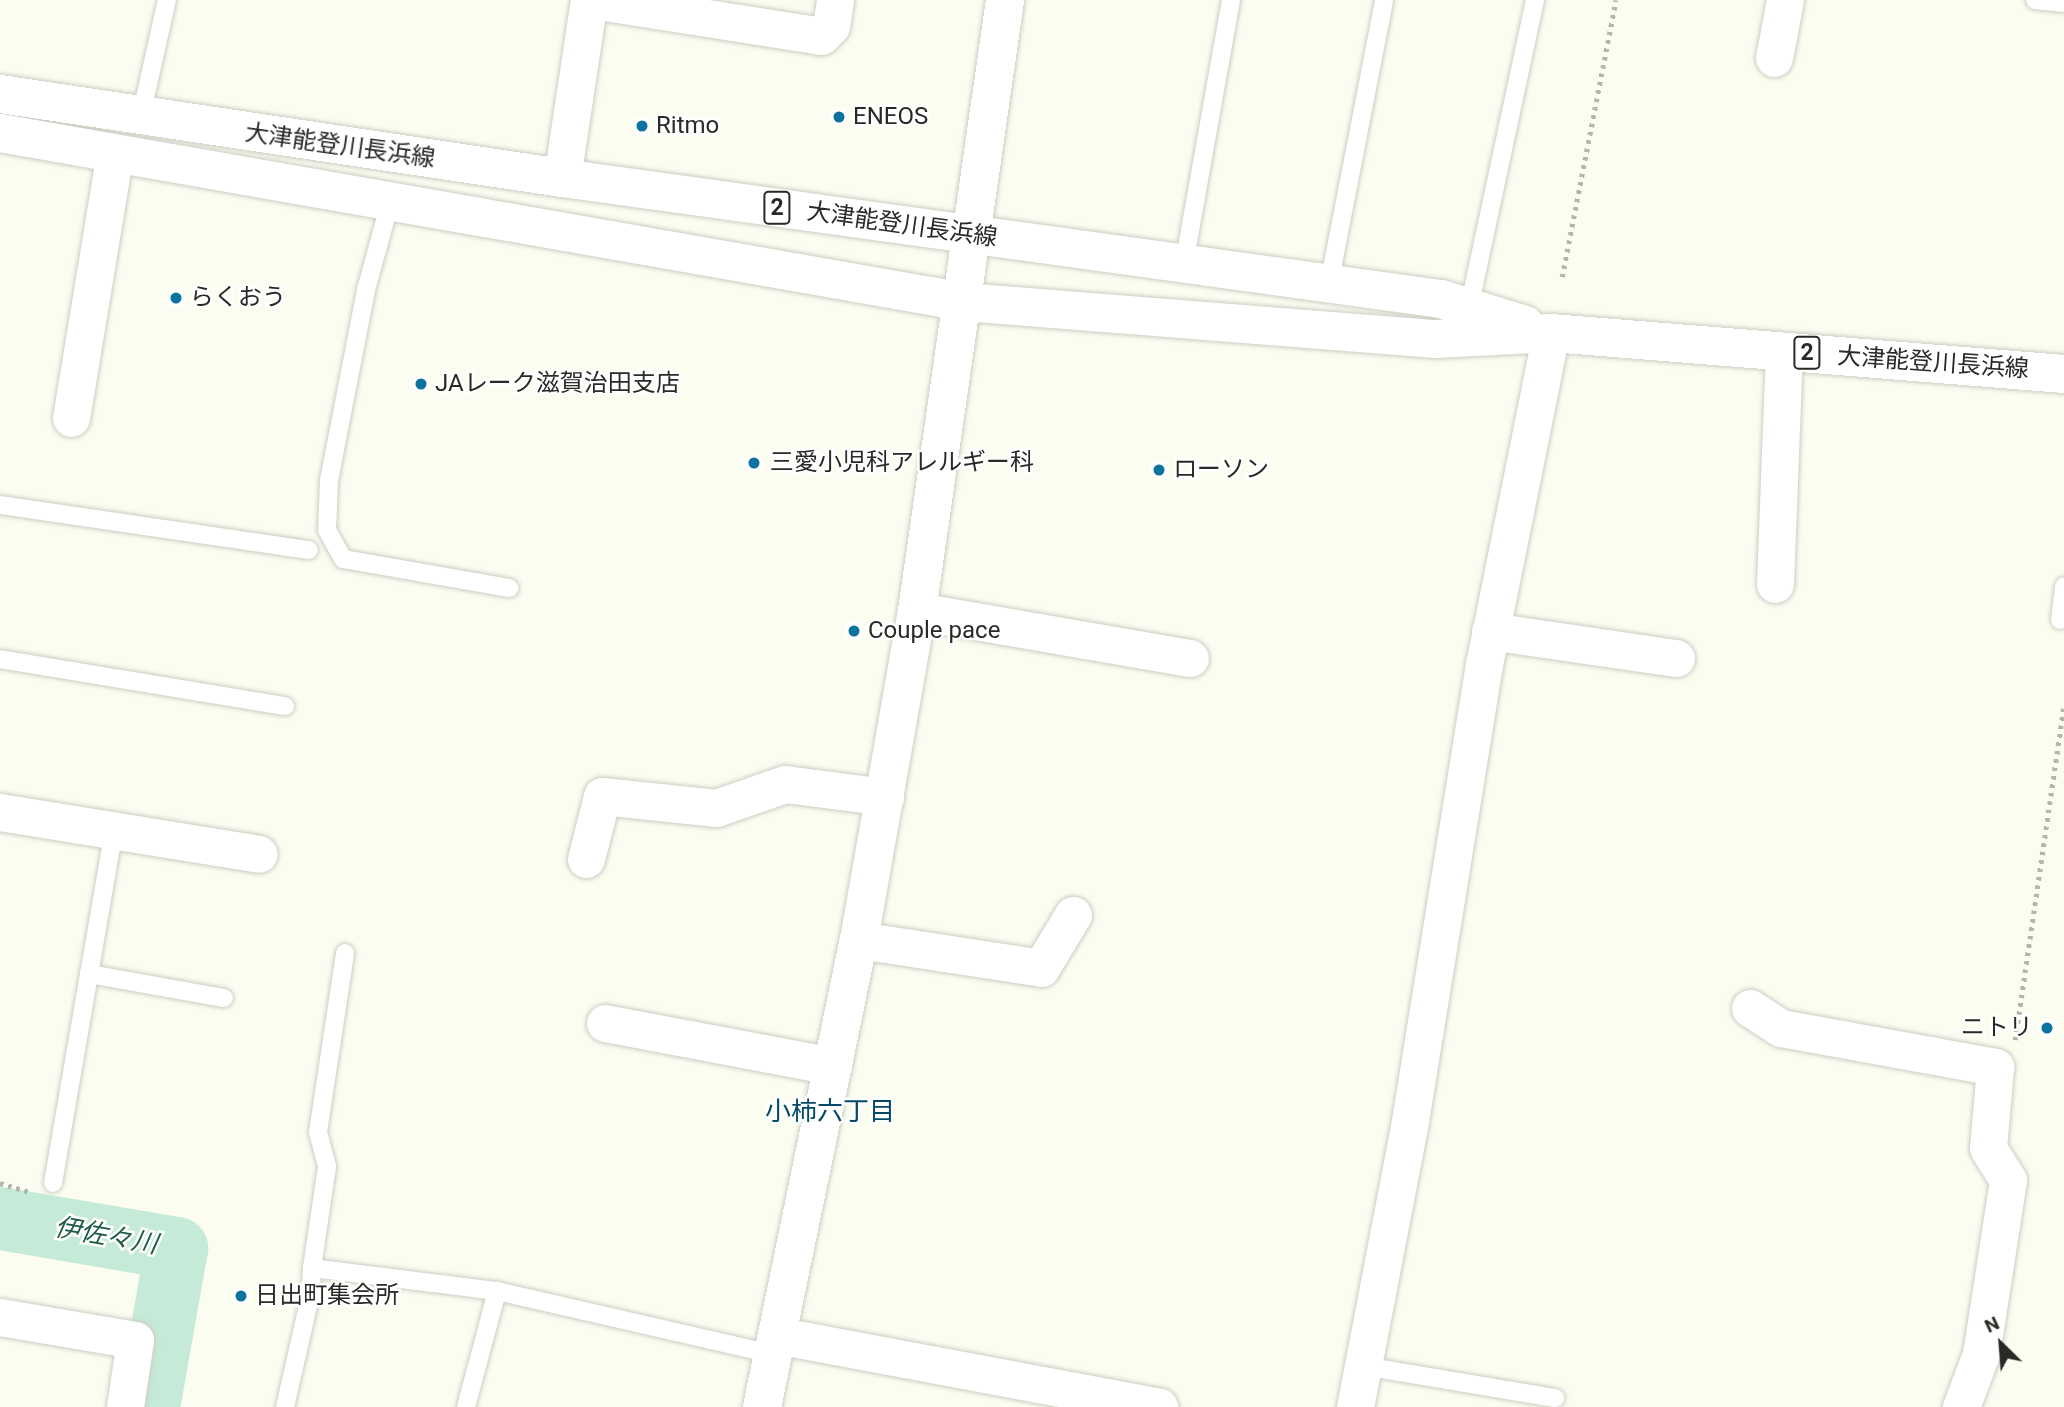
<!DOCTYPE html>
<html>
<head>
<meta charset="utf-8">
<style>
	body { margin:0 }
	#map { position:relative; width:2064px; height:1407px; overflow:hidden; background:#fbfdf1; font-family:Roboto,"Noto Sans JP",sans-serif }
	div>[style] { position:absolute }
	.river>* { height:63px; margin:-31.5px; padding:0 31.5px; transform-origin:31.5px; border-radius:31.5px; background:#c6ead8 }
	.path>* { height:4.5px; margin-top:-2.25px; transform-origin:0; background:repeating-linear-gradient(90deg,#b4b5ac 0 3.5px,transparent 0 8.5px) }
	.roads { filter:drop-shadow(0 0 2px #cccec3) drop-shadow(0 0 2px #cccec3) }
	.lane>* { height:18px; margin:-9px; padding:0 9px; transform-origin:9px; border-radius:9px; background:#fff }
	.street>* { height:37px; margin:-18.5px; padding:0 18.5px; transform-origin:18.5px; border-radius:18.5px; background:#fff }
	.secondary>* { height:38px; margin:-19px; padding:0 19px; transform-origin:19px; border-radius:19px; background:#fff }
	.primary>* { height:38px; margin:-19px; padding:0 19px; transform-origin:19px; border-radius:19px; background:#fff }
	.dots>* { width:19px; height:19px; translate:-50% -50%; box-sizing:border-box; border:4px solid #fff; border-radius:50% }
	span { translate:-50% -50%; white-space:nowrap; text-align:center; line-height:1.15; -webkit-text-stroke:5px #fff; paint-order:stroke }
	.shield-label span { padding:2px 5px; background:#fff; border:2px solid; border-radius:5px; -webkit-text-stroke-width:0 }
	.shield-label { font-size:23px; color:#292a26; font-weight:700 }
	.poi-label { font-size:24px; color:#292a26 }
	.left { translate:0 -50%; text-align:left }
	.right { translate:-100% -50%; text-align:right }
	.street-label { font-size:24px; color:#292a26 }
	.neighbourhood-label { font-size:26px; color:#044968 }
	.water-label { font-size:26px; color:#215d45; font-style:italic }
	.north { position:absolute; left:1966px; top:1309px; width:70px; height:70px; -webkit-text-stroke:5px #fff; paint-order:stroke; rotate:335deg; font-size:19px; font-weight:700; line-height:28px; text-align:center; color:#292a26 }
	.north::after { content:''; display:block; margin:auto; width:24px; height:32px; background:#292a26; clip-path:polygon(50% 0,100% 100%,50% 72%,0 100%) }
</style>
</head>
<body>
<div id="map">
	<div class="river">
		<i style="left:0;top:1218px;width:179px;rotate:9.7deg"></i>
		<i style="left:176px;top:1248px;width:161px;rotate:100deg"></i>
	</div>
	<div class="path">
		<i style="left:1562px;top:277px;width:282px;rotate:-79deg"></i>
		<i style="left:2015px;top:1040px;width:339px;rotate:-81.7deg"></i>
		<i style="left:0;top:1183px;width:30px;rotate:17deg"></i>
	</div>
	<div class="roads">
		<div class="lane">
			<i style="left:2035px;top:0;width:29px;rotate:6deg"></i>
			<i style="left:141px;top:116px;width:119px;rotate:-77.4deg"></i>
			<i style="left:391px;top:199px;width:94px;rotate:105.4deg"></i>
			<i style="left:366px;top:290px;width:195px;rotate:101deg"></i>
			<i style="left:329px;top:481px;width:49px;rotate:92.3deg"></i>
			<i style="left:327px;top:530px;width:33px;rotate:61deg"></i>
			<i style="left:343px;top:559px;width:169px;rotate:9.9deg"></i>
			<i style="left:1184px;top:264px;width:268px;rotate:-79.9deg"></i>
			<i style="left:1329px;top:284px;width:289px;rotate:-79deg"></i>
			<i style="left:1469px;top:308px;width:315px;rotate:-77.9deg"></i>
			<i style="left:0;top:505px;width:312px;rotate:8.3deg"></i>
			<i style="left:2060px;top:620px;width:34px;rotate:-83deg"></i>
			<i style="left:0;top:659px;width:289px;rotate:9.4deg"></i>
			<i style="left:89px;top:974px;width:137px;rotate:10.1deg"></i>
			<i style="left:53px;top:1183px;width:357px;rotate:-80.2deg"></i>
			<i style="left:312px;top:1268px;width:103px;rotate:-81.6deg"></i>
			<i style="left:327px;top:1166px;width:35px;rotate:-105deg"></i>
			<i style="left:318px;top:1132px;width:181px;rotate:-81.4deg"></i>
			<i style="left:1364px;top:1366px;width:194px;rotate:9.5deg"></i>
			<i style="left:285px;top:1407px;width:117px;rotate:-77.2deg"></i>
			<i style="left:311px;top:1293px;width:25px;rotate:-88deg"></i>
			<i style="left:312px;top:1268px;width:186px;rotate:7.1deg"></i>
			<i style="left:466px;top:1407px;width:120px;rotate:-75deg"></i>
			<i style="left:497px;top:1291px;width:282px;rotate:12.9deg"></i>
		</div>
		<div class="street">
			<i style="left:592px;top:0;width:232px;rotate:8.9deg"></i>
			<i style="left:821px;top:36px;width:14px;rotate:-45deg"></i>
			<i style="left:831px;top:26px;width:26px;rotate:-81deg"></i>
			<i style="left:1774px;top:58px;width:59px;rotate:-79.3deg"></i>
			<i style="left:562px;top:178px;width:180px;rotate:-81.4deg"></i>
			<i style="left:71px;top:418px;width:269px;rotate:-80.6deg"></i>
			<i style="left:1775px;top:584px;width:233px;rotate:-87.8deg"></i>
			<i style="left:917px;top:611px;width:277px;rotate:9.8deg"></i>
			<i style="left:1490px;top:631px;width:188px;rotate:8.3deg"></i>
			<i style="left:0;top:812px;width:262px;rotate:9.2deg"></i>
			<i style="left:586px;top:859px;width:65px;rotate:-75.7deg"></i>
			<i style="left:602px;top:796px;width:115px;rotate:6deg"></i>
			<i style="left:716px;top:808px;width:73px;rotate:-19.2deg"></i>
			<i style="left:785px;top:784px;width:101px;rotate:7.4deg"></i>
			<i style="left:859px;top:940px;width:184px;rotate:8.7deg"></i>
			<i style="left:1041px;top:968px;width:62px;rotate:-58.9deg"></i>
			<i style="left:1750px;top:1008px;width:37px;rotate:33deg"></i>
			<i style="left:1781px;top:1028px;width:218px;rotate:10.3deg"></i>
			<i style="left:1995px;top:1067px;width:81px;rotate:94.9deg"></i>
			<i style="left:1988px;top:1148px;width:38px;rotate:58deg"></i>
			<i style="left:2008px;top:1180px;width:176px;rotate:98.8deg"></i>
			<i style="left:1981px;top:1354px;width:57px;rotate:110.7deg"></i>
			<i style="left:605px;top:1023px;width:232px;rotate:10.7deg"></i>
			<i style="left:0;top:1317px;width:137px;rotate:9.7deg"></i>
			<i style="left:135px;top:1340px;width:68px;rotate:98.5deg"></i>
			<i style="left:776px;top:1335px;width:390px;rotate:10.6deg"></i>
			<i style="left:1355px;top:1407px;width:285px;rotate:-79.1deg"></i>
			<i style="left:1409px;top:1127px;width:468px;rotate:-80.8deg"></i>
			<i style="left:1484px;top:665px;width:339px;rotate:-78.6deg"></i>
		</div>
		<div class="secondary">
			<i style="left:762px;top:1407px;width:477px;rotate:-78.3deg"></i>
			<i style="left:859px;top:940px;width:334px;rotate:-80deg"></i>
			<i style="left:917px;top:611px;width:617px;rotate:-81.8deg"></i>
		</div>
		<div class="primary">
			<i style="left:0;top:94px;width:568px;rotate:8.5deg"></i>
			<i style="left:562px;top:178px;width:887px;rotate:7.84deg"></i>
			<i style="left:1441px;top:299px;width:88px;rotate:17.2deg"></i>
			<i style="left:0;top:133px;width:979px;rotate:9.94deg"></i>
			<i style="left:964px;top:302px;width:473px;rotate:4.5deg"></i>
			<i style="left:1436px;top:339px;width:115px;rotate:-3deg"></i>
			<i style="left:1551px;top:333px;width:515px;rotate:4.57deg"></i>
		</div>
	</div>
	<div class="dots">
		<i style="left:839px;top:117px;background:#0c729e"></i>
		<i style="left:642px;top:126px;background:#0c729e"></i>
		<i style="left:176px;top:298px;background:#0c729e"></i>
		<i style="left:421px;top:384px;background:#0c729e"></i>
		<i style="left:754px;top:463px;background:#0c729e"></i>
		<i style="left:1159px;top:470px;background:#0c729e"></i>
		<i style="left:854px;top:631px;background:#0c729e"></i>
		<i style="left:2047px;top:1028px;background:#0c729e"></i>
		<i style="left:241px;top:1296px;background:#0c729e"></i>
	</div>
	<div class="shield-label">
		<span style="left:777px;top:208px">2</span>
		<span style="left:1807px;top:353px">2</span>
	</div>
	<div class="poi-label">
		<span class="left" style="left:853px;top:117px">ENEOS</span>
		<span class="left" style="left:656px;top:126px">Ritmo</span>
		<span class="left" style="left:190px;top:298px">らくおう</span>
		<span class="left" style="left:435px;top:384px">JAレーク滋賀治田支店</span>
		<span class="left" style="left:770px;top:463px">三愛小児科アレルギー科</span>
		<span class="left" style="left:1173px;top:470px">ローソン</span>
		<span class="left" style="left:868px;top:631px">Couple pace</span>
		<span class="right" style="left:2033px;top:1028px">ニトリ</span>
		<span class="left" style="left:255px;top:1296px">日出町集会所</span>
	</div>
	<div class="street-label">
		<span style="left:340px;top:146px;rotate:8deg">大津能登川長浜線</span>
		<span style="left:902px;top:225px;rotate:8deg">大津能登川長浜線</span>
		<span style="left:1933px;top:363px;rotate:4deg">大津能登川長浜線</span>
	</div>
	<div class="neighbourhood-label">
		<span style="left:830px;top:1112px">小柿六丁目</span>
	</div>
	<div class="water-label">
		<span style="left:106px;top:1236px;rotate:10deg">伊佐々川</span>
	</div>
	<div class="north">N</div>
</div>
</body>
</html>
